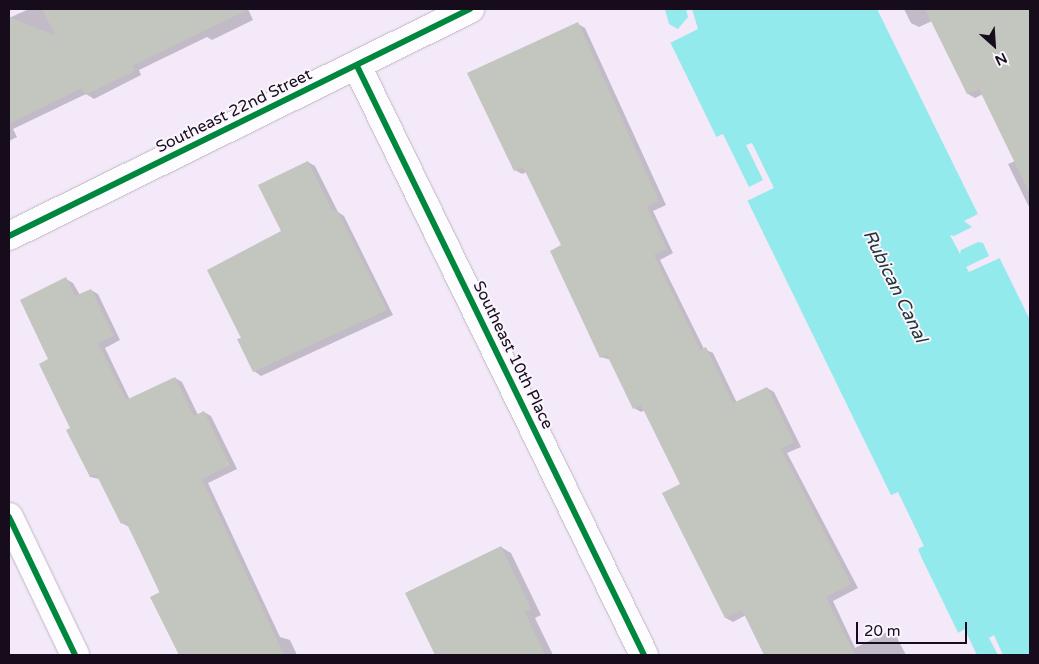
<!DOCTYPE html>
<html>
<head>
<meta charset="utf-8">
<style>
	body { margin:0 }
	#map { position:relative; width:1039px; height:664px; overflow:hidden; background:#f3e9f8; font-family:"Varela Round",sans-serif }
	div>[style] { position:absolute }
	.water>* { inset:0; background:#92eaec }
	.pier>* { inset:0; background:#f3e9f8 }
	.shadow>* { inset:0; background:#0003 }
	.building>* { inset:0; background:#c2c6be }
	.roads { filter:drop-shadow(0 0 1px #c1b8c6) drop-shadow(0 0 1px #c1b8c6) }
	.minor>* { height:28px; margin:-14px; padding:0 14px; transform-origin:14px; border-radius:14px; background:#fdfcfe }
	.cycleway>* { height:6px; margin:-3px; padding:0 3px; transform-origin:3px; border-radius:3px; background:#00873e }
	span { translate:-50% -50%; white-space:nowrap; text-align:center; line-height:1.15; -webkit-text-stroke:4px #fbf5fe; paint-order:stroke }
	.street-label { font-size:16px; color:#160c1b }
	.water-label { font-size:18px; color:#213837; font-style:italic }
	.frame { position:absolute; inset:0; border:10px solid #160c1b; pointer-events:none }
	.north { position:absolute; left:969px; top:20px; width:50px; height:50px; -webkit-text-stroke:4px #fbf5fe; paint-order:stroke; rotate:154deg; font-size:14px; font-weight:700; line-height:20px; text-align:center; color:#160c1b }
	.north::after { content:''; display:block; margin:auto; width:18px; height:22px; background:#160c1b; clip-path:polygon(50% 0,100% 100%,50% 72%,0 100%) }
	.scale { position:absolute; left:856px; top:622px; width:111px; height:22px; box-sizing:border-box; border:2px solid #160c1b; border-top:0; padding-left:6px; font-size:15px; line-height:18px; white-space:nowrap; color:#160c1b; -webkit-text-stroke:4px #fbf5fe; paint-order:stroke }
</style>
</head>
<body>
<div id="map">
	<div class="water">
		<i style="clip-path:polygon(654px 9px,877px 9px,1030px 320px,1030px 655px,969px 655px)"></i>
	</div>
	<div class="pier">
		<i style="clip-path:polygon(651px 9px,665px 9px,669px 24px,678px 29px,688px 17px,686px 9px,692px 9px,698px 29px,668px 44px)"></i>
		<i style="clip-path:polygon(723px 134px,749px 187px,763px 180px,746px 145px,752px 143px,774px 188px,747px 201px,714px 138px)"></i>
		<i style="clip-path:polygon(978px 214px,1000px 258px,969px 272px,966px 267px,989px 256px,983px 243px,978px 242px,961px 250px,960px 254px,950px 235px,954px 236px,972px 227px,964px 221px)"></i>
		<i style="clip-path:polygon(898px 492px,924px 546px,918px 549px,933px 588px,889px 496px)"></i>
		<i style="clip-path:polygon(965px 629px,965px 630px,977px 655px,966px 655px,956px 634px)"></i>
		<i style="clip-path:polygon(994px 635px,1003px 655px,998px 655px,989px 638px)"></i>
	</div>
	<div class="shadow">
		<i style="clip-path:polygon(29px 9px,248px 9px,253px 20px,212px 40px,207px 37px,139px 70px,141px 75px,94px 99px,86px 94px,13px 129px,17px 137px,9px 141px,9px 18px)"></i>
		<i style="clip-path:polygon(904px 9px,1030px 9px,1030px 209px,1008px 164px,1015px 161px,983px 94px,975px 98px,968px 94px,932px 21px,919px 27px,911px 23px)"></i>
		<i style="clip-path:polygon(578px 24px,585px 28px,666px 205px,653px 211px,673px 253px,660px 260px,704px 349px,713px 353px,737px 403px,767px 388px,774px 392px,801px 447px,787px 453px,858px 588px,833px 601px,855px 648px,889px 631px,896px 636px,906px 655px,766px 655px,746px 615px,733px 622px,726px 618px,682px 484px,645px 410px,641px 412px,634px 408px,611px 360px,601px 357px,563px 246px,527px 172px,522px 174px,515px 170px)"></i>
		<i style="clip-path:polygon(308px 162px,315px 166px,338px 212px,344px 216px,393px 315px,261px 376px,254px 371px,242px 338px)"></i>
		<i style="clip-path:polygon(66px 279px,73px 283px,80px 295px,91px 290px,98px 294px,120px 340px,105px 348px,130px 400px,175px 378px,182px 382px,198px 415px,204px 412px,211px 416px,237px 469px,208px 483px,280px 637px,290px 640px,297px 655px,306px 655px,189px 655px,129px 527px,122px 523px,100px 479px,90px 477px,50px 359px)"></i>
		<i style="clip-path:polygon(501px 547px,511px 553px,541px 615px,535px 618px,553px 655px,437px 655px,406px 593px)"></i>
	</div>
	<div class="building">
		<i style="clip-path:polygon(42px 9px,249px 9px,132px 66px,135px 71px,85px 95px,82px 88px,9px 124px,9px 17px,55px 35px)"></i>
		<i style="clip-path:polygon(925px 9px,1030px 9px,1030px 194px,979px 89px,967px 94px)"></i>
		<i style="clip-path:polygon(578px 22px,659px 201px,647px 207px,667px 249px,654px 255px,700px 350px,706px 347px,733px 403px,767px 387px,794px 442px,781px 449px,851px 584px,826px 597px,855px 655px,764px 655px,742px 610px,725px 618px,662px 493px,680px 484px,641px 405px,633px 409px,607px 355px,600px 358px,550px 251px,561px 245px,523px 167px,514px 171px,467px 73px)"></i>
		<i style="clip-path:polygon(308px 161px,333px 212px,337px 210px,387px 310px,253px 372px,237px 339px,241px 338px,207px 270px,281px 231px,258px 185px)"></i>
		<i style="clip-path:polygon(66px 277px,75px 296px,91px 289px,114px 336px,98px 343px,126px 400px,175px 377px,194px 416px,204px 411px,230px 465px,202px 479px,284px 655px,179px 655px,150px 597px,160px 592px,126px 522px,121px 524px,96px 474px,90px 477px,66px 430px,70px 428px,39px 364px,48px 359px,20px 300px)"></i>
		<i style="clip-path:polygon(501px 546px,531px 609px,525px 612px,545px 655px,435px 655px,405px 593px)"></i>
	</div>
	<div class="roads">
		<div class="minor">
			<i style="left:357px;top:66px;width:655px;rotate:64.02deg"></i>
			<i style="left:9px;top:236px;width:514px;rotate:-26.22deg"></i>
			<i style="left:9px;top:517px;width:153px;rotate:64.4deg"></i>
		</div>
	</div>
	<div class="cycleway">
		<i style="left:357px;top:66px;width:655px;rotate:64.02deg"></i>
		<i style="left:9px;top:236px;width:514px;rotate:-26.22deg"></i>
		<i style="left:9px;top:517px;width:153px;rotate:64.4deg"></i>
	</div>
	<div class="street-label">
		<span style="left:234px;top:111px;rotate:-26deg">Southeast 22nd Street</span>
		<span style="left:513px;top:355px;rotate:64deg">Southeast 10th Place</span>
	</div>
	<div class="water-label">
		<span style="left:895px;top:286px;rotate:64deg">Rubican Canal</span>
	</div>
	<div class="frame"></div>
	<div class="north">N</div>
	<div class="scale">20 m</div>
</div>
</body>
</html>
